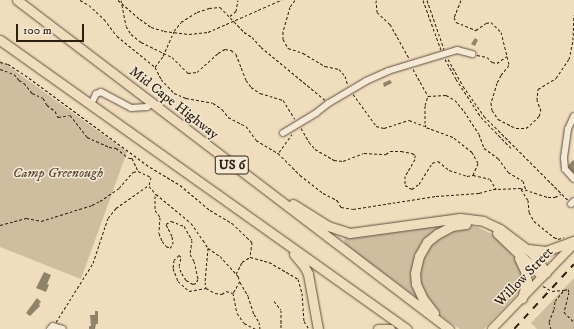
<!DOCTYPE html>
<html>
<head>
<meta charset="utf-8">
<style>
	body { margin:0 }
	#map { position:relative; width:574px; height:329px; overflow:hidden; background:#f0ddbe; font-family:"IM FELL DW Pica",serif }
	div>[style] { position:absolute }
	.green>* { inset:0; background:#cfbda0 }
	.building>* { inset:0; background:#91826a }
	.path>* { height:1px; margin-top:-0.5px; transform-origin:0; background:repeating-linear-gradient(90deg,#2b1f10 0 3px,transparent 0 5px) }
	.roads { filter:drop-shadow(0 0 1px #5c4e3c) drop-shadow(0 0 1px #5c4e3c) }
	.minor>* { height:6px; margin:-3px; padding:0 3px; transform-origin:3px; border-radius:3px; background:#f5e9d5 }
	.major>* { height:8px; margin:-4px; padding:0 4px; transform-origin:4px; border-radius:4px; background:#f0ddbe }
	.highway>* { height:9px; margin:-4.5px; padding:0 4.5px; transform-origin:4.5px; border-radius:4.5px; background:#f0ddbe }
	.rail>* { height:1.5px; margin-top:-0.75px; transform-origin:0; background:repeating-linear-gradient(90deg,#2b1f10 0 7px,transparent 0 14px) }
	span { translate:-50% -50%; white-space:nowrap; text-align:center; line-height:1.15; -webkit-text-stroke:3px #f5e9d5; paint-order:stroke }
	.shield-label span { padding:1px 3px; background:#f5e9d5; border:1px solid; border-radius:3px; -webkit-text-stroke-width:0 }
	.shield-label { font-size:13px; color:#2b1f10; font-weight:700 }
	.street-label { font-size:14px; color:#2b1f10 }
	.park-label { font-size:14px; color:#5c4e3b; font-style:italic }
	.scale { position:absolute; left:16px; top:24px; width:68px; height:18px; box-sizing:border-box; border:2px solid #2b1f10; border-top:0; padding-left:5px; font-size:12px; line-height:14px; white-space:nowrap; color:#2b1f10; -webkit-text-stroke:3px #f5e9d5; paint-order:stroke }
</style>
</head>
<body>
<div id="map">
	<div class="green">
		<i style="clip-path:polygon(0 60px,127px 152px,81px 279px,0 247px)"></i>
		<i style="clip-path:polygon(459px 220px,473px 221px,483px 223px,497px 229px,535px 258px,540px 269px,495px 229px,477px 222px,452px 223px,434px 233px,417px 253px,413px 271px,413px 283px,417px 294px,416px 297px,346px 245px,344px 241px,346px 235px,366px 235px)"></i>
		<i style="clip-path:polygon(465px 226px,477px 227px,496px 236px,520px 265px,524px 279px,519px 292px,484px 329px,460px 329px,438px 314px,432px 307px,419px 282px,419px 267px,426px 249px,439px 235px)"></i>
		<i style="clip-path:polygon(574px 278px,574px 329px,537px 329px,531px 323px)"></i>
	</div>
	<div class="building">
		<i style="clip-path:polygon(475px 38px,478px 40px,475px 46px,471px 44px)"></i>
		<i style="clip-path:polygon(390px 80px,392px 83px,384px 87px,383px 83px)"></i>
		<i style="clip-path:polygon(573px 160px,574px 161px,574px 173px,567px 167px)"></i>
		<i style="clip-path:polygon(44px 272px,51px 275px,47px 284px,49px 285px,46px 292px,36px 288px)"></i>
		<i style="clip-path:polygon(37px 298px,41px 302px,39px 304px,40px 306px,30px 316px,26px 313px)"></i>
		<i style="clip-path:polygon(95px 311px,98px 311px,98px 324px,96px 324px,95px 329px,89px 329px,89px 326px,91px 326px,90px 315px,95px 315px)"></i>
	</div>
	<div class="path">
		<i style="left:80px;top:0;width:10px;rotate:29deg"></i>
		<i style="left:89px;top:5px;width:21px;rotate:43deg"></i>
		<i style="left:104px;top:19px;width:21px;rotate:53deg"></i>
		<i style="left:117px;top:36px;width:49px;rotate:39.2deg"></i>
		<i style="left:155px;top:67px;width:13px;rotate:63deg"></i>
		<i style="left:161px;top:79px;width:19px;rotate:47deg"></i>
		<i style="left:174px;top:93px;width:13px;rotate:23deg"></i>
		<i style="left:186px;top:98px;width:27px;rotate:10deg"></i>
		<i style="left:213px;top:103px;width:11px;rotate:34deg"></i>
		<i style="left:222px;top:109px;width:10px;rotate:53deg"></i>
		<i style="left:228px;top:117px;width:20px;rotate:27deg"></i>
		<i style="left:246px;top:126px;width:17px;rotate:54deg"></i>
		<i style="left:256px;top:140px;width:26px;rotate:31deg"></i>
		<i style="left:278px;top:153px;width:31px;rotate:45deg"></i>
		<i style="left:300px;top:175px;width:29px;rotate:38deg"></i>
		<i style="left:323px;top:193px;width:16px;rotate:27deg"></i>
		<i style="left:337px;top:200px;width:8px;rotate:60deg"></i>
		<i style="left:341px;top:207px;width:12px;rotate:9deg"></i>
		<i style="left:353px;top:209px;width:84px;rotate:-8.9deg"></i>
		<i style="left:436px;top:196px;width:43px;rotate:-4deg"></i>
		<i style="left:479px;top:193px;width:15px;rotate:-16deg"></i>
		<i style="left:493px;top:189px;width:27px;rotate:-2deg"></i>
		<i style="left:520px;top:188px;width:29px;rotate:18deg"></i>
		<i style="left:548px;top:197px;width:7px"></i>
		<i style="left:555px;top:197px;width:7px;rotate:-27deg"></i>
		<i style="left:118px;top:0;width:29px;rotate:41deg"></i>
		<i style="left:140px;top:19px;width:14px;rotate:36deg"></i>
		<i style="left:151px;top:27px;width:14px;rotate:17deg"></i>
		<i style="left:164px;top:31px;width:25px;rotate:7deg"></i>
		<i style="left:189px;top:34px;width:19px;rotate:-6deg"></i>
		<i style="left:208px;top:32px;width:80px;rotate:-23.7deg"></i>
		<i style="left:121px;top:0;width:26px;rotate:79deg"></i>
		<i style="left:126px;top:26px;width:9px;rotate:58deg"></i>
		<i style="left:131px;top:34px;width:13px;rotate:39deg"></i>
		<i style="left:141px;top:42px;width:34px;rotate:26deg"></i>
		<i style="left:172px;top:57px;width:23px;rotate:45deg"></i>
		<i style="left:188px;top:73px;width:9px;rotate:-6deg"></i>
		<i style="left:197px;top:72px;width:28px;rotate:-42deg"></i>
		<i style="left:218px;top:53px;width:8px;rotate:-30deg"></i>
		<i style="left:225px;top:49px;width:6px;rotate:9deg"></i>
		<i style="left:231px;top:50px;width:6px;rotate:39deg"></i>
		<i style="left:236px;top:54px;width:28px;rotate:69deg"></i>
		<i style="left:246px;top:80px;width:9px;rotate:54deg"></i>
		<i style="left:251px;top:87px;width:11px;rotate:34deg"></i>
		<i style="left:260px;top:93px;width:24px;rotate:17deg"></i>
		<i style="left:283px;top:100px;width:22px;rotate:58deg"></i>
		<i style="left:295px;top:0;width:9px;rotate:126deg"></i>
		<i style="left:290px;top:7px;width:25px;rotate:106deg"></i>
		<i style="left:283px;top:31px;width:8px;rotate:90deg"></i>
		<i style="left:283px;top:39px;width:10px;rotate:61deg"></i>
		<i style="left:288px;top:48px;width:16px;rotate:18deg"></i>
		<i style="left:303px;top:53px;width:26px;rotate:31deg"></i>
		<i style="left:325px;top:66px;width:14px;rotate:12deg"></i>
		<i style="left:339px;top:69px;width:9px;rotate:49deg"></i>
		<i style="left:345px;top:76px;width:10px;rotate:73deg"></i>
		<i style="left:376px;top:0;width:12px;rotate:85deg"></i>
		<i style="left:377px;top:12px;width:18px;rotate:43deg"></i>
		<i style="left:390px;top:24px;width:39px;rotate:61deg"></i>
		<i style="left:423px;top:0;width:53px;rotate:70.2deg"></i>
		<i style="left:427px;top:0;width:52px;rotate:70.9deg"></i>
		<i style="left:461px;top:0;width:18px;rotate:112deg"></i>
		<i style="left:454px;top:17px;width:5px;rotate:68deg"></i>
		<i style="left:456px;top:22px;width:22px;rotate:22deg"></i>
		<i style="left:476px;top:30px;width:12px;rotate:-35deg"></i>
		<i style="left:486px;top:23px;width:5px;rotate:-11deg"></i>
		<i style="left:491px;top:22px;width:14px;rotate:45deg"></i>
		<i style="left:501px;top:32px;width:34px;rotate:76deg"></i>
		<i style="left:509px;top:65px;width:13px;rotate:129deg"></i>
		<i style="left:501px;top:75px;width:9px;rotate:117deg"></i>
		<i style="left:497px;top:83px;width:21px;rotate:107deg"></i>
		<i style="left:491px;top:103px;width:7px;rotate:82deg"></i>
		<i style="left:492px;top:110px;width:11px;rotate:56deg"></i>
		<i style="left:498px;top:119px;width:20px;rotate:27deg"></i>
		<i style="left:516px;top:128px;width:10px"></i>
		<i style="left:526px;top:128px;width:5px;rotate:-37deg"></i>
		<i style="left:530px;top:125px;width:13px;rotate:-45deg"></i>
		<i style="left:539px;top:116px;width:5px;rotate:-68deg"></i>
		<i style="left:541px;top:111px;width:12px;rotate:-110deg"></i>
		<i style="left:537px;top:100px;width:11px;rotate:-85deg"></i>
		<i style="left:538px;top:89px;width:21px;rotate:-31deg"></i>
		<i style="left:556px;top:78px;width:23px;rotate:-56deg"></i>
		<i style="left:569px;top:59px;width:19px;rotate:-78deg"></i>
		<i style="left:573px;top:40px;width:25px;rotate:-88deg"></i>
		<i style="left:230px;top:16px;width:8px;rotate:-40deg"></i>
		<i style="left:236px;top:11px;width:11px;rotate:-80deg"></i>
		<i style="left:477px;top:55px;width:10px;rotate:11deg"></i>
		<i style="left:487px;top:57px;width:7px;rotate:45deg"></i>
		<i style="left:492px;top:62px;width:5px;rotate:11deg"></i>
		<i style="left:497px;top:63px;width:12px;rotate:-35deg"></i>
		<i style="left:445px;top:59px;width:23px;rotate:61deg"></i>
		<i style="left:456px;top:79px;width:45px;rotate:56.7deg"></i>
		<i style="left:481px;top:117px;width:43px;rotate:45.9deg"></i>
		<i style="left:448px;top:59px;width:31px;rotate:61deg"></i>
		<i style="left:463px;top:86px;width:37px;rotate:55deg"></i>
		<i style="left:484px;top:116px;width:119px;rotate:45deg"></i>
		<i style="left:0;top:62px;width:8px;rotate:14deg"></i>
		<i style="left:8px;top:64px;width:20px;rotate:33deg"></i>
		<i style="left:25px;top:75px;width:155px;rotate:36.4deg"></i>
		<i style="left:150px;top:167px;width:35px;rotate:31deg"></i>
		<i style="left:180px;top:185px;width:39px;rotate:40deg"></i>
		<i style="left:210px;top:210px;width:26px;rotate:31deg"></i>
		<i style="left:232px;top:223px;width:28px;rotate:44deg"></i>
		<i style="left:252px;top:242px;width:15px;rotate:98deg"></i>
		<i style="left:155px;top:67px;width:14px;rotate:-54deg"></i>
		<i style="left:163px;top:56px;width:27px;rotate:-66deg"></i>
		<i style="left:174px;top:31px;width:11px;rotate:-52deg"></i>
		<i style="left:181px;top:22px;width:19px;rotate:-32deg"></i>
		<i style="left:197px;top:12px;width:13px;rotate:-18deg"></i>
		<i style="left:209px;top:8px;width:11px;rotate:-5deg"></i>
		<i style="left:220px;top:7px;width:35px;rotate:46deg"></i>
		<i style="left:244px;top:32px;width:9px;rotate:32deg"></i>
		<i style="left:252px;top:37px;width:13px;rotate:48deg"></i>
		<i style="left:261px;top:47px;width:83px;rotate:39.6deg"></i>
		<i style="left:0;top:69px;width:15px;rotate:20deg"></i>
		<i style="left:14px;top:74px;width:8px;rotate:50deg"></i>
		<i style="left:19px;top:80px;width:6px;rotate:31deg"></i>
		<i style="left:24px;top:83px;width:13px;rotate:51deg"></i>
		<i style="left:32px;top:93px;width:12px;rotate:24deg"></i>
		<i style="left:43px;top:98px;width:8px;rotate:60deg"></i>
		<i style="left:47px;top:105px;width:10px;rotate:37deg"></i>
		<i style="left:55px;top:111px;width:7px;rotate:63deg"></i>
		<i style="left:58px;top:117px;width:12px;rotate:-9deg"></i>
		<i style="left:70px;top:115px;width:28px;rotate:52deg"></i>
		<i style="left:87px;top:137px;width:24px;rotate:24deg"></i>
		<i style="left:109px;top:147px;width:7px;rotate:8deg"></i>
		<i style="left:116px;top:148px;width:16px;rotate:38deg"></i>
		<i style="left:129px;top:158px;width:3px"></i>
		<i style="left:132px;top:158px;width:14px;rotate:65deg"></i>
		<i style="left:413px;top:69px;width:31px;rotate:61deg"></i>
		<i style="left:353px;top:94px;width:39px;rotate:54deg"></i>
		<i style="left:376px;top:126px;width:8px;rotate:14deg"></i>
		<i style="left:384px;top:128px;width:26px;rotate:-18deg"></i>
		<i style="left:409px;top:120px;width:17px;rotate:21deg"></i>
		<i style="left:301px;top:128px;width:16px;rotate:60deg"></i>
		<i style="left:309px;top:142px;width:9px;rotate:49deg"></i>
		<i style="left:315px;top:149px;width:22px;rotate:30deg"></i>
		<i style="left:334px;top:160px;width:9px;rotate:6deg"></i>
		<i style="left:343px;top:161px;width:22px;rotate:-21deg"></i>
		<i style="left:364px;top:153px;width:22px;rotate:3deg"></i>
		<i style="left:386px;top:154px;width:5px;rotate:-37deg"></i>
		<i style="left:390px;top:151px;width:11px"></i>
		<i style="left:401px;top:151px;width:11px;rotate:10deg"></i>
		<i style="left:412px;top:153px;width:4px;rotate:34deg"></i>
		<i style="left:415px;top:155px;width:4px;rotate:90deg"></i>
		<i style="left:415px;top:159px;width:20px;rotate:120deg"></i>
		<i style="left:405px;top:176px;width:9px;rotate:90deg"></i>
		<i style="left:405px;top:185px;width:8px;rotate:30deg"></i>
		<i style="left:412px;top:189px;width:9px;rotate:-36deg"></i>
		<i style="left:419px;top:184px;width:25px;rotate:-58deg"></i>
		<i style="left:432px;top:163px;width:6px;rotate:-18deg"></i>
		<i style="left:438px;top:161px;width:14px;rotate:39deg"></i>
		<i style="left:449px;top:170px;width:19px;rotate:18deg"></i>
		<i style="left:467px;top:176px;width:6px;rotate:-9deg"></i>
		<i style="left:473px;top:175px;width:13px;rotate:-67deg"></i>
		<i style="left:478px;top:163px;width:13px;rotate:-119deg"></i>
		<i style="left:472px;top:152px;width:24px;rotate:-142deg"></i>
		<i style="left:453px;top:137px;width:29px;rotate:-160deg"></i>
		<i style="left:426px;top:127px;width:4px;rotate:-104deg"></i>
		<i style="left:425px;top:123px;width:18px;rotate:-90deg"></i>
		<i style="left:425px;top:105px;width:9px;rotate:-72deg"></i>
		<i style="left:428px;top:96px;width:18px;rotate:-3deg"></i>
		<i style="left:446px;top:95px;width:10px;rotate:29deg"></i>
		<i style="left:455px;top:100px;width:14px;rotate:51deg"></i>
		<i style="left:464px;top:111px;width:27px;rotate:57deg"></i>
		<i style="left:479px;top:134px;width:15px;rotate:70deg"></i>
		<i style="left:484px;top:148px;width:17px;rotate:36deg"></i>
		<i style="left:498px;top:158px;width:17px;rotate:54deg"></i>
		<i style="left:508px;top:172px;width:17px;rotate:31deg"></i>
		<i style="left:523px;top:181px;width:9px;rotate:72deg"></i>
		<i style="left:279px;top:152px;width:22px;rotate:-54deg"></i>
		<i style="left:473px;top:175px;width:17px;rotate:13deg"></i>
		<i style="left:490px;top:179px;width:12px;rotate:59deg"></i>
		<i style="left:521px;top:189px;width:13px;rotate:58deg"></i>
		<i style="left:528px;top:200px;width:12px;rotate:85deg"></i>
		<i style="left:529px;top:212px;width:10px;rotate:61deg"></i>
		<i style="left:534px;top:221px;width:26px;rotate:39deg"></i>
		<i style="left:554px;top:237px;width:4px;rotate:27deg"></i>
		<i style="left:558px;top:239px;width:6px;rotate:-18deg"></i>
		<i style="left:155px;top:196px;width:14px;rotate:90deg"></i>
		<i style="left:155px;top:210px;width:9px;rotate:54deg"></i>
		<i style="left:160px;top:217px;width:16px;rotate:94deg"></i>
		<i style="left:159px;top:233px;width:9px;rotate:69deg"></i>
		<i style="left:162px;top:241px;width:6px;rotate:51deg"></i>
		<i style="left:166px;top:246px;width:4px;rotate:27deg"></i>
		<i style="left:170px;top:248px;width:5px;rotate:-53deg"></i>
		<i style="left:173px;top:244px;width:8px;rotate:-97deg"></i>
		<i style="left:172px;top:236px;width:13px;rotate:-117deg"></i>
		<i style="left:166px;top:224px;width:6px;rotate:-31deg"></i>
		<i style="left:171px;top:221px;width:14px;rotate:21deg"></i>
		<i style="left:184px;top:226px;width:16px;rotate:60deg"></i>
		<i style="left:192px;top:240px;width:14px;rotate:98deg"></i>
		<i style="left:190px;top:254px;width:8px;rotate:60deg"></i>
		<i style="left:194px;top:261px;width:18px;rotate:77deg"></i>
		<i style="left:198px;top:279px;width:4px;rotate:117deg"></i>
		<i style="left:196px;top:283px;width:3px;rotate:162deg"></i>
		<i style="left:193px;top:284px;width:8px;rotate:-150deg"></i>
		<i style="left:186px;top:280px;width:9px;rotate:-122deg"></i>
		<i style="left:181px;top:272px;width:6px;rotate:-108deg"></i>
		<i style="left:179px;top:266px;width:9px;rotate:-77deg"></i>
		<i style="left:181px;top:257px;width:3px;rotate:-135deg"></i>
		<i style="left:179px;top:255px;width:7px;rotate:135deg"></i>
		<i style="left:174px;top:260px;width:8px;rotate:97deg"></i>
		<i style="left:173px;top:268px;width:14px;rotate:69deg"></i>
		<i style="left:178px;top:281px;width:15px;rotate:42deg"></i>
		<i style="left:189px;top:291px;width:17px;rotate:-10deg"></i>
		<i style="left:206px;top:288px;width:10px;rotate:29deg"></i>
		<i style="left:215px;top:293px;width:7px;rotate:8deg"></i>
		<i style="left:222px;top:294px;width:5px;rotate:-37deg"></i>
		<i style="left:226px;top:291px;width:7px;rotate:16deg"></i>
		<i style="left:0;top:225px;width:27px;rotate:-15deg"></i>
		<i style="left:26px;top:218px;width:15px;rotate:11deg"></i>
		<i style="left:41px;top:221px;width:53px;rotate:-17.4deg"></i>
		<i style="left:92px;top:205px;width:9px;rotate:-27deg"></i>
		<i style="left:100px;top:201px;width:23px;rotate:-34deg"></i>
		<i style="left:119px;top:188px;width:21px;rotate:-49deg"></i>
		<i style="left:133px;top:172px;width:5px;rotate:-11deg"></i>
		<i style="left:138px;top:171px;width:14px;rotate:25deg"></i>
		<i style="left:151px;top:177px;width:9px;rotate:103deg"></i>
		<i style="left:149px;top:186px;width:11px;rotate:49deg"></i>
		<i style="left:156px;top:194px;width:45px;rotate:39.6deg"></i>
		<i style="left:191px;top:223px;width:21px;rotate:55deg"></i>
		<i style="left:203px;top:240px;width:9px;rotate:58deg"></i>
		<i style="left:208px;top:248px;width:34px;rotate:95deg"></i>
		<i style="left:205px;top:282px;width:6px;rotate:81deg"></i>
		<i style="left:208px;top:248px;width:14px;rotate:34deg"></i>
		<i style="left:220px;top:256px;width:27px;rotate:48deg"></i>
		<i style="left:238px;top:276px;width:5px;rotate:68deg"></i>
		<i style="left:240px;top:281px;width:14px;rotate:120deg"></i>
		<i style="left:233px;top:293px;width:20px;rotate:79deg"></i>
		<i style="left:237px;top:313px;width:12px;rotate:55deg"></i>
		<i style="left:244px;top:323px;width:13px;rotate:27deg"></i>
		<i style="left:236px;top:274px;width:13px;rotate:-63deg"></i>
		<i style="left:242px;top:262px;width:9px;rotate:-32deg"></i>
		<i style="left:250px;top:257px;width:20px;rotate:15deg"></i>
		<i style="left:269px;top:262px;width:30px;rotate:30deg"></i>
		<i style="left:295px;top:277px;width:4px;rotate:34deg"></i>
		<i style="left:298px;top:279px;width:15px;rotate:74deg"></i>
		<i style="left:302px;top:293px;width:28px;rotate:86deg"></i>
		<i style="left:304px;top:321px;width:9px;rotate:58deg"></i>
		<i style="left:240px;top:282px;width:16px;rotate:60deg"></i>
		<i style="left:248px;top:296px;width:19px;rotate:72deg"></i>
		<i style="left:254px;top:314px;width:9px;rotate:58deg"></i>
		<i style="left:259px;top:322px;width:7px;rotate:82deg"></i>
		<i style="left:543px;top:286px;width:10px;rotate:29deg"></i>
		<i style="left:552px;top:291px;width:12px;rotate:-5deg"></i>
		<i style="left:274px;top:301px;width:11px;rotate:52deg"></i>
		<i style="left:281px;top:310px;width:19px;rotate:90deg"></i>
		<i style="left:56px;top:322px;width:70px;rotate:-57.9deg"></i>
		<i style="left:93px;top:263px;width:47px;rotate:-71.6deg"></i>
		<i style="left:108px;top:218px;width:13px;rotate:-51deg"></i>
		<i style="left:116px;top:208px;width:39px;rotate:-35deg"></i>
		<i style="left:551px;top:329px;width:7px;rotate:-106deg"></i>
		<i style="left:549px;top:322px;width:14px;rotate:-69deg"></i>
		<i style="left:554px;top:309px;width:8px;rotate:-83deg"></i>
		<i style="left:555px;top:301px;width:14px;rotate:-51deg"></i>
		<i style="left:564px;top:290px;width:4px;rotate:-14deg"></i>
		<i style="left:568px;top:289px;width:3px;rotate:72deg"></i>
		<i style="left:569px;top:292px;width:21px;rotate:104deg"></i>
		<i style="left:564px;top:312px;width:14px;rotate:45deg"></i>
	</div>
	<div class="roads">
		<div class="minor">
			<i style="left:91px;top:104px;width:11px;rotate:-63deg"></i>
			<i style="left:96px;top:94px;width:5px;rotate:-22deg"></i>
			<i style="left:101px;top:92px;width:34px;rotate:28deg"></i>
			<i style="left:131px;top:108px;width:16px;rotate:-4deg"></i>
			<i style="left:147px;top:107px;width:6px;rotate:-39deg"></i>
			<i style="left:574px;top:116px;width:14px;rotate:115deg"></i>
			<i style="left:568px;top:129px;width:29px;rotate:98deg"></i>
			<i style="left:564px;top:158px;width:11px;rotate:85deg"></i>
			<i style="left:565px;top:169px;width:13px;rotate:48deg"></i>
			<i style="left:283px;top:133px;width:39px;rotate:-31deg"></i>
			<i style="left:316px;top:113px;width:16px;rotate:-38deg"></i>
			<i style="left:329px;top:103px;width:43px;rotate:-30.7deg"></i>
			<i style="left:366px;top:81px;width:24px;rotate:-24deg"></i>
			<i style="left:388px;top:71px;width:72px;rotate:-16.9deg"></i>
			<i style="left:457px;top:50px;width:16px;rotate:15deg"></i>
			<i style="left:571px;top:204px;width:4px;rotate:-45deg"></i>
			<i style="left:50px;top:329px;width:4px;rotate:-45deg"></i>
			<i style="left:53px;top:326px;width:10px;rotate:17deg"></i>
		</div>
		<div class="major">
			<i style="left:492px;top:329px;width:118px;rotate:-46deg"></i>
		</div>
		<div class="highway">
			<i style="left:17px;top:0;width:543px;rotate:37.29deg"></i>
			<i style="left:0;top:40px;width:499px;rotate:35.4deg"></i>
			<i style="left:293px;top:204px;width:41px;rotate:32.2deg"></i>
			<i style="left:328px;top:226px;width:23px;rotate:18deg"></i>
			<i style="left:350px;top:233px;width:111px;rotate:-7.8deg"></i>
			<i style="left:460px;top:218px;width:23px;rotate:7deg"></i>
			<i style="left:483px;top:221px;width:19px;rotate:25deg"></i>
			<i style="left:500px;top:229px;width:40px;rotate:37deg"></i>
			<i style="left:532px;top:253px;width:24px;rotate:54deg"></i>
			<i style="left:497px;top:233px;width:62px;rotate:43.7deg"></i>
			<i style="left:528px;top:249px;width:18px;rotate:6deg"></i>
			<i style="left:546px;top:251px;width:30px;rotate:-20deg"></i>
			<i style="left:294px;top:254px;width:16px;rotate:50deg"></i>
			<i style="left:304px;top:266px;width:9px;rotate:63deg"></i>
			<i style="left:308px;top:274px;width:56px;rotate:79.7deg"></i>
			<i style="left:519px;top:258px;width:14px;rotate:65deg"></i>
			<i style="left:525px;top:271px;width:10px;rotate:79deg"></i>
			<i style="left:527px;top:281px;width:18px;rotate:106deg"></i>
			<i style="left:434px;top:313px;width:18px;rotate:-128deg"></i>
			<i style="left:423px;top:299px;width:17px;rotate:-115deg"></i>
			<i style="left:416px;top:284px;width:11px;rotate:-95deg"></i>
			<i style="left:415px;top:273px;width:17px;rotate:-77deg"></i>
			<i style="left:419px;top:256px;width:16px;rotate:-60deg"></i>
			<i style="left:427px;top:242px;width:13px;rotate:-39deg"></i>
			<i style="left:437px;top:234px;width:17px;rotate:-28deg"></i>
			<i style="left:452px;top:226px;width:14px;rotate:-8deg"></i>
			<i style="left:378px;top:329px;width:12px"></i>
		</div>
	</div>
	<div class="rail">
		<i style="left:514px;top:329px;width:88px;rotate:-47.3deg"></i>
	</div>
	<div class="shield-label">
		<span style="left:232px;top:165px">US 6</span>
	</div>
	<div class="street-label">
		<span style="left:174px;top:103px;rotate:38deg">Mid Cape Highway</span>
		<span style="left:524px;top:277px;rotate:-46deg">Willow Street</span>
	</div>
	<div class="park-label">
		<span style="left:58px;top:173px">Camp Greenough</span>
	</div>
	<div class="scale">100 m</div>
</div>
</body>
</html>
